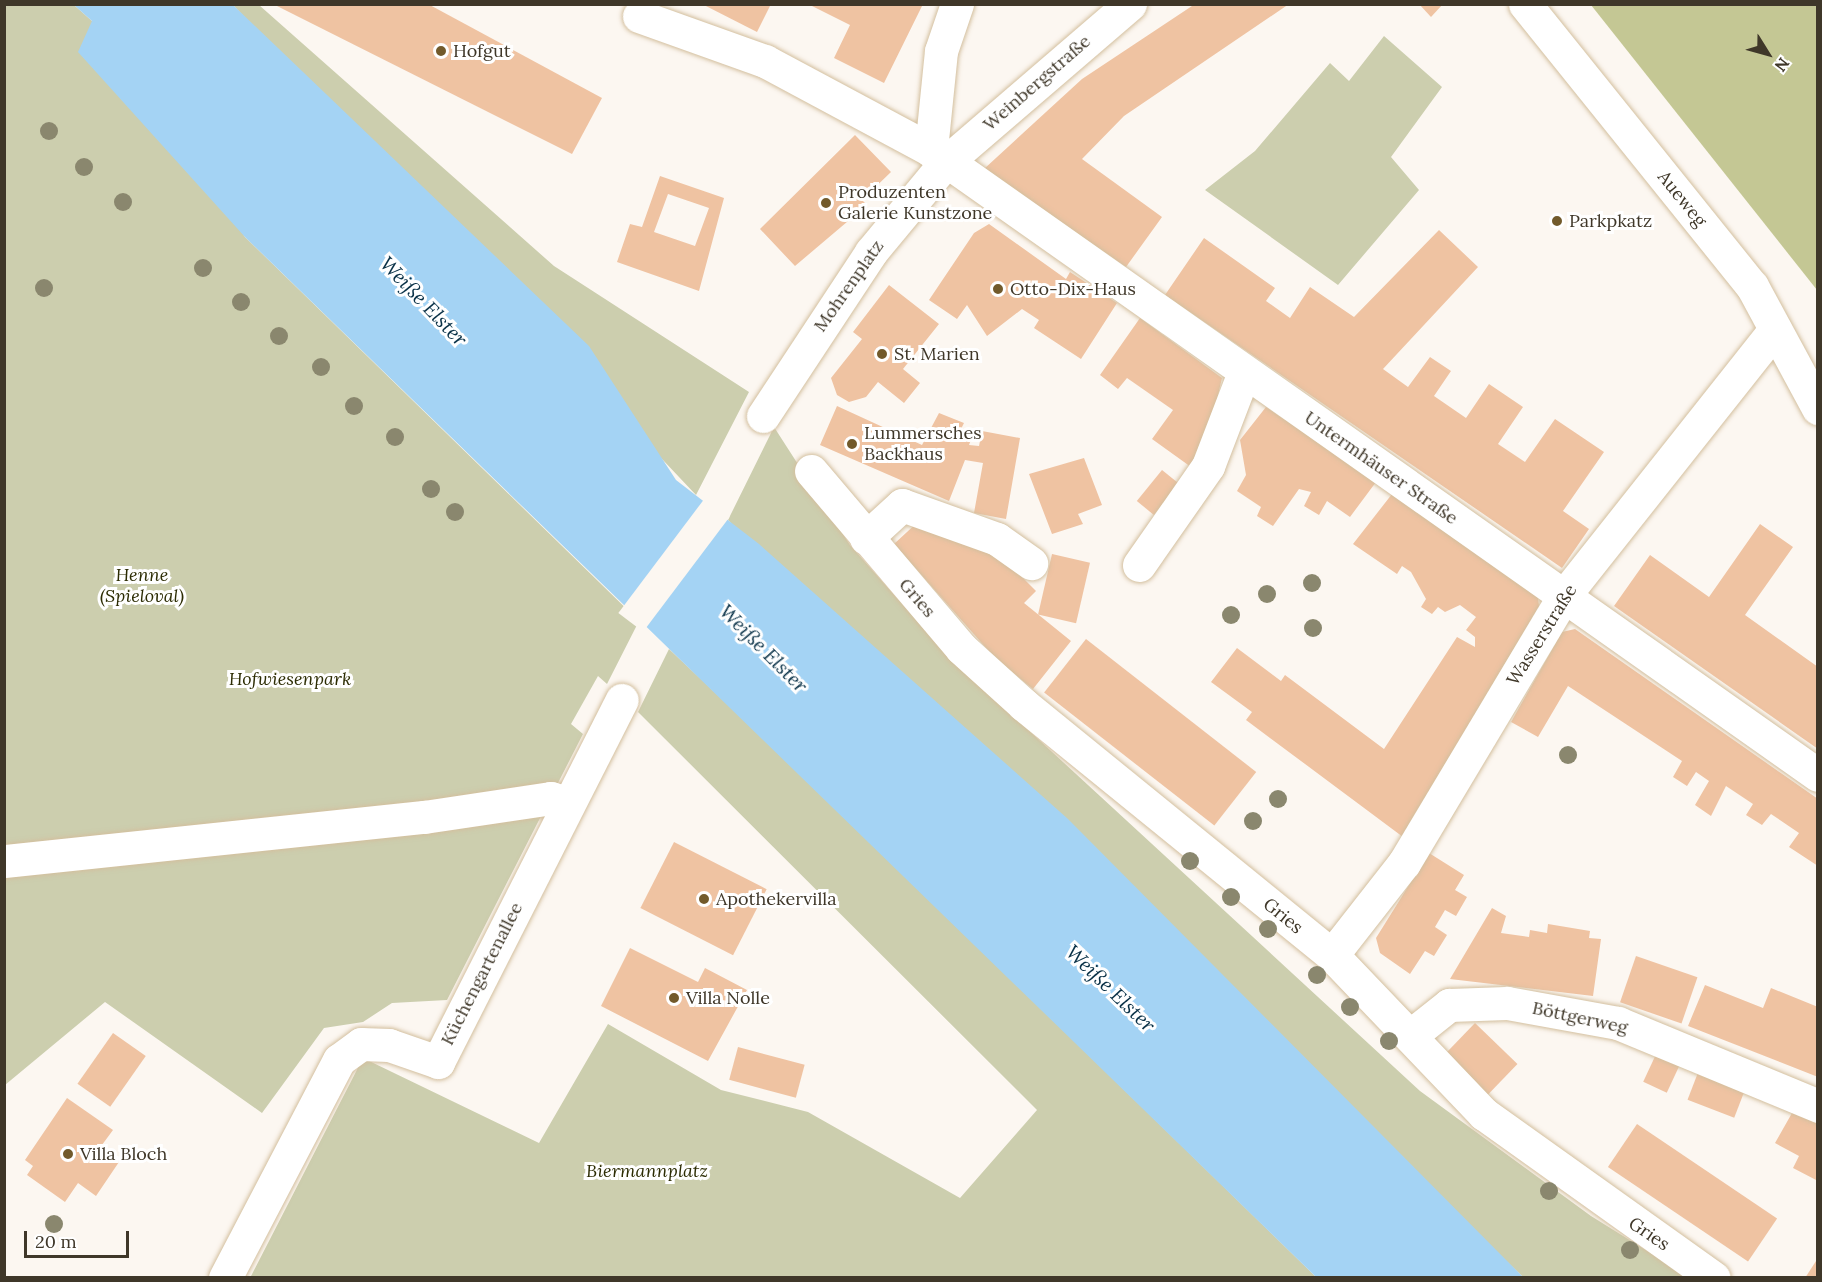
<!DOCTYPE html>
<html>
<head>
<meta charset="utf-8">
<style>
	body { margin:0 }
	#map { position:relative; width:1822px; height:1282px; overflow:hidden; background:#fcf7f1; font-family:Lora,serif }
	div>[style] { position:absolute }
	.green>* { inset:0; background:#ccceae }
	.forest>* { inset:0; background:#c4c794 }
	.water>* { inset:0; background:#a4d3f4 }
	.pier>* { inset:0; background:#fcf7f1; transform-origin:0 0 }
	.building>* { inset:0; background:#efc3a2; transform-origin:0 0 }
	.roads { filter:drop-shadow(0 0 2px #d3bf9e) drop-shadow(0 0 2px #d3bf9e) }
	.minor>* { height:33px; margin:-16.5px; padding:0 16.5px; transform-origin:16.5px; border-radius:16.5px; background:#fff }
	.trees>* { width:18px; height:18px; margin:-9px; border-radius:50%; background:#8a876e }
	.dots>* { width:16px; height:16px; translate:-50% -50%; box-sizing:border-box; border:3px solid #fff; border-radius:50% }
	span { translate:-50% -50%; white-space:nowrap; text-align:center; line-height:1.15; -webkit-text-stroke:6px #fff; paint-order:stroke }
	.poi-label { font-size:18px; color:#3f3729 }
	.left { translate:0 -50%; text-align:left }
	.street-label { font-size:18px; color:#3f3729 }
	.park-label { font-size:18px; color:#2c2c03; font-style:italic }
	.water-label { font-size:20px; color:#093147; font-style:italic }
	.frame { position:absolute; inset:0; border:6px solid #3f3729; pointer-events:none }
	.north { position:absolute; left:1738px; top:24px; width:60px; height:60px; -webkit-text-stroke:4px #fff; paint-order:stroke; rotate:127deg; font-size:16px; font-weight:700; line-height:24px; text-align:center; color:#3f3729 }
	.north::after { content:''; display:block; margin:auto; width:21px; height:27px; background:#3f3729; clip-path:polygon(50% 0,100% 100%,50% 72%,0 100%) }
	.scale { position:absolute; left:24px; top:1231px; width:105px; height:27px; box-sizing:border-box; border:3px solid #3f3729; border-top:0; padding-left:8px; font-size:18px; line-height:21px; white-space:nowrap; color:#3f3729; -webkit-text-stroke:4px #fff; paint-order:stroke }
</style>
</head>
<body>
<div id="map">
	<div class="green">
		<i style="clip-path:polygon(5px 5px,74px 5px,92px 21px,245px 237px,639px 621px,607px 684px,598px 676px,571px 724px,583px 734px,447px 1000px,392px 1003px,363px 1022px,324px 1028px,262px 1113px,105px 1002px,5px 1085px)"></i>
		<i style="clip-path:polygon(233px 5px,259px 5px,554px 266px,749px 392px,696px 495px)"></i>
		<i style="clip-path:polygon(1384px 36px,1442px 87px,1391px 157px,1419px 190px,1338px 285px,1205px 190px,1255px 151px,1330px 63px,1349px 81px)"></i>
		<i style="clip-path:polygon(774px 427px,850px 545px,948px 656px,1420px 1091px,1591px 1216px,1689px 1277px,1523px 1277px,728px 520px)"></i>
		<i style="clip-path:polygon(669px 649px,780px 754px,1316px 1277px,250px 1278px,363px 1058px,539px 1143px,608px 1024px,721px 1090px,808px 1112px,960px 1198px,1037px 1110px,638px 712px)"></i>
	</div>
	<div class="forest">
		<i style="clip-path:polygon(1591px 5px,1817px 5px,1817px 290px)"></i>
	</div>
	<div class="water">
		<i style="clip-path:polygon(74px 5px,233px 5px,589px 346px,676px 480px,759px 544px,1068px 819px,1523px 1277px,1316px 1277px,245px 237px,78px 52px,92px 21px)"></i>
	</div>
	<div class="pier">
		<i style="left:705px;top:498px;width:31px;height:144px;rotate:37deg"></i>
	</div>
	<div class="building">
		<i style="clip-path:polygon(273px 4px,428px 4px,602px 98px,572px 154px)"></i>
		<i style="clip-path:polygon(702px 4px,771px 4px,757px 32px)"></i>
		<i style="clip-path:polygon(808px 4px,923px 4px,884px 83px,834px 58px,850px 25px)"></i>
		<i style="clip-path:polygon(1195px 4px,1289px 4px,1124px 116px,1082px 159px,1162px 217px,1126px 267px,984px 169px,1082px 79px)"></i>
		<i style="clip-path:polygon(1419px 4px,1443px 4px,1431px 17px)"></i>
		<i style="clip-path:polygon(855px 135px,891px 172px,862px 200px,867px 205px,795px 266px,760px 229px)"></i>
		<i style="clip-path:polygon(evenodd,660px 176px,724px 198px,699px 291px,617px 262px,630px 224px,642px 227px,660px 176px,668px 194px,709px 208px,695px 246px,654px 232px,668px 194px)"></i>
		<i style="clip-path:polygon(989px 224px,1066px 279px,1070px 272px,1117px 303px,1081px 359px,1034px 328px,1039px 320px,1022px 309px,987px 336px,967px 305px,957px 319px,929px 300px,974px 233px)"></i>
		<i style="clip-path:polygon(1439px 230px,1478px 267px,1383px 369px,1408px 387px,1430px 357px,1451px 371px,1434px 396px,1466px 418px,1489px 384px,1523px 407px,1498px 444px,1525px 462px,1555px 419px,1604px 452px,1563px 511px,1589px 529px,1562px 568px,1165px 295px,1204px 238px,1275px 288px,1266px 301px,1290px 318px,1310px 287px,1354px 317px)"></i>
		<i style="clip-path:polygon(889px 285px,939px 324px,903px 369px,920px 383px,904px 403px,878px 382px,866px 397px,849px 402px,837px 395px,831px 378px,862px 339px,853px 332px)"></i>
		<i style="clip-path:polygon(1140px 318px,1222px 378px,1207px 443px,1191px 467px,1152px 439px,1173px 410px,1127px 378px,1118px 389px,1100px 375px)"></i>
		<i style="clip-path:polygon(837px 406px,922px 445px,939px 413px,964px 423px,961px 429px,973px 434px,969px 445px,979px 446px,982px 431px,1020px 438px,1006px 519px,974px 513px,983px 463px,965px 460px,949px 501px,820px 445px)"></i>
		<i style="clip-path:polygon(1266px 407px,1376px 482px,1350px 517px,1327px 501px,1319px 515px,1304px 506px,1311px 492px,1299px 489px,1273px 526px,1257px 516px,1261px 507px,1237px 491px,1246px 475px,1240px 440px)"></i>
		<i style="clip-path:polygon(1084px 458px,1102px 505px,1078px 514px,1083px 524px,1052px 534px,1029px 474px)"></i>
		<i style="left:1162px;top:470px;width:22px;height:40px;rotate:39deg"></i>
		<i style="clip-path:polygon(1392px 494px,1537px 589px,1539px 606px,1403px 837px,1246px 720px,1252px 712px,1211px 682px,1237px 648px,1281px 681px,1285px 675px,1384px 749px,1457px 637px,1475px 647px,1475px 637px,1466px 630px,1476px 617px,1460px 605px,1445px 612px,1438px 607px,1432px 614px,1421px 607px,1426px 599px,1411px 572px,1402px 566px,1397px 574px,1353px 544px)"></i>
		<i style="clip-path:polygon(920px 520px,991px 546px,1036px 591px,1024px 603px,1071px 641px,1033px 689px,995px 658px,894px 544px)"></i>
		<i style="clip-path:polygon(1760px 524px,1793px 547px,1745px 615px,1818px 667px,1818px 749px,1614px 606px,1650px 555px,1709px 597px)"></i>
		<i style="left:1052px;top:554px;width:39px;height:62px;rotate:13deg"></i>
		<i style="clip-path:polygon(1575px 629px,1818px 799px,1818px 866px,1789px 847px,1799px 833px,1771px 814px,1762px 825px,1746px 815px,1753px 804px,1726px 786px,1711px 816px,1695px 805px,1709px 781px,1696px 772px,1687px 786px,1673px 777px,1682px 761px,1568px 686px,1538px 737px,1511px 722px,1562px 632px)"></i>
		<i style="left:1086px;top:639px;width:216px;height:68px;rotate:38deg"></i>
		<i style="left:674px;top:842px;width:104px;height:74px;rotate:27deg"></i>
		<i style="clip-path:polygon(1429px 853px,1464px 875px,1455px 890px,1467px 897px,1456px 916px,1445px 910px,1435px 927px,1447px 935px,1434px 956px,1425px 951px,1410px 974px,1380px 953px,1376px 938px)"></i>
		<i style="clip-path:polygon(1492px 908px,1506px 916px,1501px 933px,1529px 937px,1530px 930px,1547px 933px,1548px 924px,1590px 931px,1589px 938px,1601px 939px,1593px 996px,1450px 979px)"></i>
		<i style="clip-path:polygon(630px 948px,698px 982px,705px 968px,747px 990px,708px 1061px,601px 1006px)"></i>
		<i style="left:1636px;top:956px;width:65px;height:49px;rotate:19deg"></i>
		<i style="clip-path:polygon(1705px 985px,1763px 1008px,1771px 988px,1818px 1007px,1818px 1077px,1688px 1026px)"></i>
		<i style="left:1475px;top:1023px;width:59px;height:43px;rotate:44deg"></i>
		<i style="left:113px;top:1033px;width:40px;height:62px;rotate:35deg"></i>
		<i style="left:738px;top:1047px;width:69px;height:34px;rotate:15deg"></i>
		<i style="left:1658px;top:1050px;width:26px;height:35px;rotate:25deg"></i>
		<i style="left:1699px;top:1070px;width:50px;height:32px;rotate:21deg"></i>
		<i style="clip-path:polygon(67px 1098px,113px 1130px,99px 1149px,119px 1162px,96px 1196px,78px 1183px,65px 1202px,27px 1175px,33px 1166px,25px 1160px)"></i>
		<i style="clip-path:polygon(1796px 1106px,1818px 1118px,1818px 1181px,1793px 1168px,1799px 1156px,1775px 1143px)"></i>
		<i style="left:1637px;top:1124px;width:169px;height:52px;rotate:34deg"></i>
		<i style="clip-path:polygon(1818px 1258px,1818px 1278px,1805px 1278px)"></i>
	</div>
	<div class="roads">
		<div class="minor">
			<i style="left:957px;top:4px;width:50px;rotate:108.8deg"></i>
			<i style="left:941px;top:51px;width:100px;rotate:95.8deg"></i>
			<i style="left:931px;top:150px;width:1085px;rotate:35.17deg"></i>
			<i style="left:1525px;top:4px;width:362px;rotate:51.2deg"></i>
			<i style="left:1752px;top:286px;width:139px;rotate:61.6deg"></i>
			<i style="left:639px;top:16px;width:134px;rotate:19.7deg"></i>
			<i style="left:765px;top:61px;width:188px;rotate:28.2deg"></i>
			<i style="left:763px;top:416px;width:196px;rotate:-56.6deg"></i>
			<i style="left:871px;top:252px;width:116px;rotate:-50.3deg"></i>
			<i style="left:945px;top:163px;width:244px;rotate:-40.7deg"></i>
			<i style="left:811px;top:471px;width:232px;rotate:49.7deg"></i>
			<i style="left:961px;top:648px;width:85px;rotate:42.1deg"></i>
			<i style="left:1024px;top:705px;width:397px;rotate:39.1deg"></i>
			<i style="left:1332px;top:955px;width:220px;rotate:46.3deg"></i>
			<i style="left:1484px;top:1114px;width:282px;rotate:35.5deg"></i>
			<i style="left:866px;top:538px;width:49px;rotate:-42.5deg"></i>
			<i style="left:902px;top:505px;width:101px;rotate:19.7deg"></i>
			<i style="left:997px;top:539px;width:42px;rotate:35.2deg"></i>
			<i style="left:1139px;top:565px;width:121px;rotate:-55.1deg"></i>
			<i style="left:1208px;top:466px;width:101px;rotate:-69deg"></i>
			<i style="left:4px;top:861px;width:422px;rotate:-6deg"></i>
			<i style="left:424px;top:817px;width:128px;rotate:-8.5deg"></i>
			<i style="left:551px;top:798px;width:17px;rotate:17deg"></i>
			<i style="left:1332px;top:955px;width:117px;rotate:-52deg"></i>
			<i style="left:1404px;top:863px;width:310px;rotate:-59.1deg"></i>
			<i style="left:1563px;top:597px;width:341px;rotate:-51.6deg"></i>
			<i style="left:1410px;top:1036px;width:50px;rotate:-38.5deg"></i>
			<i style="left:1449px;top:1005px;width:58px;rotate:-2deg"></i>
			<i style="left:1507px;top:1003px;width:113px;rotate:10.2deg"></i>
			<i style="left:1618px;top:1023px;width:217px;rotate:22.5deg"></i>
			<i style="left:225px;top:1278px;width:246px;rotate:-62.4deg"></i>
			<i style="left:339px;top:1060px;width:27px;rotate:-36deg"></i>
			<i style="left:361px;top:1044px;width:28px;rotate:2deg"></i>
			<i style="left:389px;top:1045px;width:52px;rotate:19.1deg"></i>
			<i style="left:438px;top:1062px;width:406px;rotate:-63.1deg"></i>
		</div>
	</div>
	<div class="trees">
		<i style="left:49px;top:131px"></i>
		<i style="left:84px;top:167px"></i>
		<i style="left:123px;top:202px"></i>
		<i style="left:203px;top:268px"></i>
		<i style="left:44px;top:288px"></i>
		<i style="left:241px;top:302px"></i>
		<i style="left:279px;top:336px"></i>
		<i style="left:321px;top:367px"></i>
		<i style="left:354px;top:406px"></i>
		<i style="left:395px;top:437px"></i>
		<i style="left:431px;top:489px"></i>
		<i style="left:455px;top:512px"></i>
		<i style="left:1312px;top:583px"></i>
		<i style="left:1267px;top:594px"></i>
		<i style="left:1231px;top:615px"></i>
		<i style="left:1313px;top:628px"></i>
		<i style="left:1568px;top:755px"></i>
		<i style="left:1278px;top:799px"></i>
		<i style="left:1253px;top:821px"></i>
		<i style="left:1190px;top:861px"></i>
		<i style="left:1231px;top:897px"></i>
		<i style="left:1268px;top:929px"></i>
		<i style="left:1317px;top:975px"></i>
		<i style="left:1350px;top:1007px"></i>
		<i style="left:1389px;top:1041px"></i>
		<i style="left:1549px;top:1191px"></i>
		<i style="left:54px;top:1224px"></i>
		<i style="left:1630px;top:1250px"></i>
	</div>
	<div class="dots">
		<i style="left:441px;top:51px;background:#725a2b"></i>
		<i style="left:826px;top:203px;background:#725a2b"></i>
		<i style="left:1557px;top:221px;background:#725a2b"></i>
		<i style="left:998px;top:289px;background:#725a2b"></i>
		<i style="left:882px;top:354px;background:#725a2b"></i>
		<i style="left:852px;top:444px;background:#725a2b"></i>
		<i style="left:704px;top:899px;background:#725a2b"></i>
		<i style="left:674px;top:998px;background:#725a2b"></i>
		<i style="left:68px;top:1154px;background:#725a2b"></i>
	</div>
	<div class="poi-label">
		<span class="left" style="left:453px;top:51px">Hofgut</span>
		<span class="left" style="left:838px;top:203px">Produzenten<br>Galerie Kunstzone</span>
		<span class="left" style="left:1569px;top:221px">Parkpkatz</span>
		<span class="left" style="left:1010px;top:289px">Otto-Dix-Haus</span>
		<span class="left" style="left:894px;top:354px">St. Marien</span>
		<span class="left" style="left:864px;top:444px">Lummersches<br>Backhaus</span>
		<span class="left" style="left:716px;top:899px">Apothekervilla</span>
		<span class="left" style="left:686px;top:998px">Villa Nolle</span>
		<span class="left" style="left:80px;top:1154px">Villa Bloch</span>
	</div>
	<div class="street-label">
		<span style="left:1037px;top:83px;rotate:-41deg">Weinbergstraße</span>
		<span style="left:1682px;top:199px;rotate:51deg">Aueweg</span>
		<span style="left:849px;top:286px;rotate:-55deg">Mohrenplatz</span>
		<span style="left:1381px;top:468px;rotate:35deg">Untermhäuser Straße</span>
		<span style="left:917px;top:598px;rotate:49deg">Gries</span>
		<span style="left:1542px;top:635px;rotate:-58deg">Wasserstraße</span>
		<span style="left:1283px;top:916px;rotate:39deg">Gries</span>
		<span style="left:482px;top:974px;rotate:-63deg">Küchengartenallee</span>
		<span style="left:1580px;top:1018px;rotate:12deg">Böttgerweg</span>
		<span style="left:1649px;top:1234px;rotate:34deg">Gries</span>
	</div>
	<div class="park-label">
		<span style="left:142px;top:586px">Henne<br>(Spieloval)</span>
		<span style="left:290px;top:679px">Hofwiesenpark</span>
		<span style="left:647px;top:1171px">Biermannplatz</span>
	</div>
	<div class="water-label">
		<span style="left:424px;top:301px;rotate:46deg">Weiße Elster</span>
		<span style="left:764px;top:648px;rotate:45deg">Weiße Elster</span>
		<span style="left:1111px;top:988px;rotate:44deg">Weiße Elster</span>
	</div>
	<div class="frame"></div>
	<div class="north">N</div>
	<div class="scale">20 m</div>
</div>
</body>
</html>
